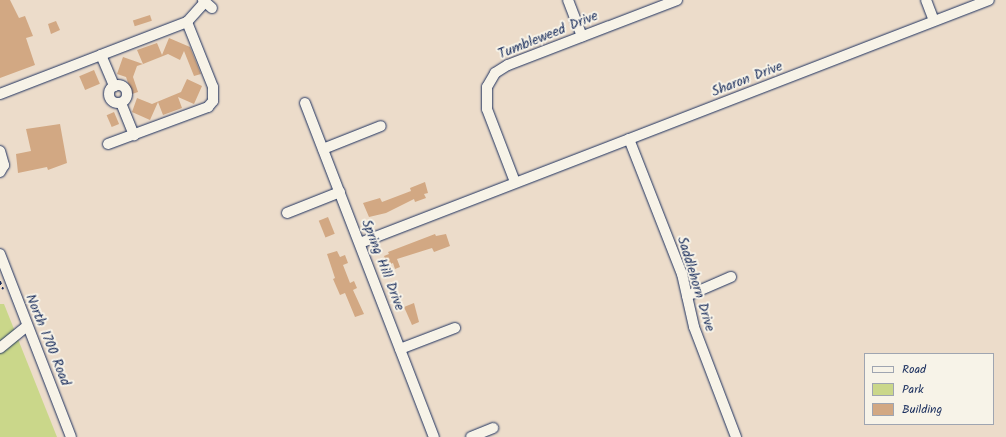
<!DOCTYPE html>
<html>
<head>
<meta charset="utf-8">
<style>
	body { margin:0 }
	#map { position:relative; width:1006px; height:437px; overflow:hidden; background:#ecdcca; font-family:Kalam,sans-serif }
	div>[style] { position:absolute }
	.green>* { inset:0; background:#cad78a }
	.building>* { inset:0; background:#d2a883; transform-origin:0 0 }
	.path>* { height:1.5px; margin-top:-0.75px; transform-origin:0; background:repeating-linear-gradient(90deg,#1b2f5e 0 4px,transparent 0 7px) }
	.roads { filter:drop-shadow(0 0 1px #1b2f5e) drop-shadow(0 0 1px #1b2f5e) }
	.minor>* { height:10px; margin:-5px; padding:0 5px; transform-origin:5px; border-radius:5px; background:#f7f3e8 }
	.minor>.ring { margin:-5px; padding:0; box-sizing:content-box; background:none; border:10px solid #f7f3e8; border-radius:50% }
	span { translate:-50% -50%; white-space:nowrap; text-align:center; line-height:1.15; -webkit-text-stroke:4px #f7f3e8; paint-order:stroke }
	.street-label { font-size:14px; color:#1b2f5e }
	.legend { position:absolute; left:864px; top:353px; width:130px; height:72px; box-sizing:border-box; background:#f7f3e8; border:1px solid #9fa5b1; margin:0; padding:5px 7px; list-style:none; font-size:12px; color:#1b2f5e }
	.legend li { display:flex; align-items:center; gap:8px; height:20px }
	.legend b { width:20px; border:1px solid #9fa5b1 }
</style>
</head>
<body>
<div id="map">
	<div class="green">
		<i style="clip-path:polygon(0 304px,4px 304px,57px 437px,0 437px)"></i>
	</div>
	<div class="building">
		<i style="clip-path:polygon(0 0,10px 0,19px 18px,25px 16px,33px 36px,26px 38px,35px 65px,0 78px)"></i>
		<i style="left:150px;top:15px;width:6px;height:18px;rotate:72deg"></i>
		<i style="clip-path:polygon(56px 21px,60px 30px,51px 34px,48px 24px)"></i>
		<i style="clip-path:polygon(169px 38px,190px 47px,201px 74px,194px 76px,184px 51px,180px 60px,168px 54px,143px 64px,137px 50px,157px 43px,162px 55px)"></i>
		<i style="clip-path:polygon(123px 57px,143px 64px,137px 66px,133px 77px,138px 92px,132px 94px,126px 77px,117px 74px)"></i>
		<i style="left:94px;top:70px;width:15px;height:16px;rotate:67deg"></i>
		<i style="clip-path:polygon(187px 79px,202px 86px,194px 104px,178px 97px,182px 108px,163px 115px,158px 102px,150px 120px,132px 112px,137px 98px,152px 104px,181px 92px)"></i>
		<i style="left:114px;top:112px;width:13px;height:8px;rotate:67deg"></i>
		<i style="clip-path:polygon(60px 124px,67px 163px,48px 170px,47px 167px,18px 173px,16px 154px,31px 151px,26px 129px)"></i>
		<i style="clip-path:polygon(425px 182px,428px 193px,424px 194px,426px 198px,415px 202px,414px 199px,386px 213px,369px 217px,363px 203px,380px 198px,382px 202px,411px 191px,410px 188px)"></i>
		<i style="left:328px;top:217px;width:18px;height:10px;rotate:68deg"></i>
		<i style="clip-path:polygon(435px 234px,436px 236px,446px 234px,450px 246px,434px 252px,432px 248px,397px 259px,400px 267px,395px 269px,393px 263px,388px 265px,384px 256px,389px 254px,388px 252px)"></i>
		<i style="clip-path:polygon(337px 251px,340px 257px,345px 255px,348px 263px,343px 265px,350px 283px,354px 281px,357px 288px,353px 290px,364px 314px,355px 317px,345px 293px,340px 295px,333px 279px,335px 278px,327px 254px)"></i>
		<i style="clip-path:polygon(414px 303px,419px 322px,412px 325px,404px 307px)"></i>
	</div>
	<div class="path">
		<i style="left:0;top:281px;width:9px;rotate:69deg"></i>
	</div>
	<div class="roads">
		<div class="minor">
			<i style="left:203px;top:0;width:12px;rotate:42deg"></i>
			<i style="left:568px;top:0;width:39px;rotate:69deg"></i>
			<i style="left:926px;top:0;width:22px;rotate:69deg"></i>
			<i style="left:101px;top:55px;width:92px;rotate:-21deg"></i>
			<i class="ring" style="left:109px;top:85px;width:8px;height:8px"></i>
			<i style="left:0;top:94px;width:108px;rotate:-21.1deg"></i>
			<i style="left:101px;top:55px;width:34px;rotate:67deg"></i>
			<i style="left:121px;top:103px;width:35px;rotate:68deg"></i>
			<i style="left:305px;top:103px;width:358px;rotate:68.9deg"></i>
			<i style="left:629px;top:139px;width:145px;rotate:68.6deg"></i>
			<i style="left:682px;top:274px;width:54px;rotate:77.2deg"></i>
			<i style="left:694px;top:327px;width:118px;rotate:69.1deg"></i>
			<i style="left:108px;top:144px;width:107px;rotate:-20.3deg"></i>
			<i style="left:208px;top:107px;width:8px;rotate:-50deg"></i>
			<i style="left:213px;top:101px;width:14px;rotate:-90deg"></i>
			<i style="left:213px;top:87px;width:70px;rotate:-111.8deg"></i>
			<i style="left:187px;top:22px;width:27px;rotate:-48deg"></i>
			<i style="left:323px;top:149px;width:62px;rotate:-21.6deg"></i>
			<i style="left:0;top:151px;width:15px;rotate:74deg"></i>
			<i style="left:4px;top:165px;width:8px;rotate:120deg"></i>
			<i style="left:515px;top:182px;width:78px;rotate:-111deg"></i>
			<i style="left:487px;top:109px;width:22px;rotate:-90deg"></i>
			<i style="left:487px;top:87px;width:16px;rotate:-60deg"></i>
			<i style="left:495px;top:73px;width:15px;rotate:-32deg"></i>
			<i style="left:508px;top:65px;width:181px;rotate:-21deg"></i>
			<i style="left:287px;top:213px;width:57px;rotate:-21.6deg"></i>
			<i style="left:360px;top:243px;width:674px;rotate:-21.12deg"></i>
			<i style="left:0;top:254px;width:196px;rotate:68.8deg"></i>
			<i style="left:687px;top:296px;width:48px;rotate:-23.4deg"></i>
			<i style="left:0;top:348px;width:35px;rotate:-39deg"></i>
			<i style="left:400px;top:349px;width:59px;rotate:-20.9deg"></i>
			<i style="left:471px;top:437px;width:24px;rotate:-22deg"></i>
		</div>
	</div>
	<div class="street-label">
		<span style="left:548px;top:35px;rotate:-22deg">Tumbleweed Drive</span>
		<span style="left:747px;top:79px;rotate:-21deg">Sharon Drive</span>
		<span style="left:383px;top:265px;rotate:69deg">Spring Hill Drive</span>
		<span style="left:696px;top:284px;rotate:73deg">Saddlehorn Drive</span>
		<span style="left:48px;top:340px;rotate:68deg">North 1700 Road</span>
	</div>
	<ul class="legend">
	<li><b style="height:5px;background:#f7f3e8"></b>Road</li>
	<li><b style="height:11px;background:#cad78a"></b>Park</li>
	<li><b style="height:11px;background:#d2a883"></b>Building</li>
	</ul>
</div>
</body>
</html>
